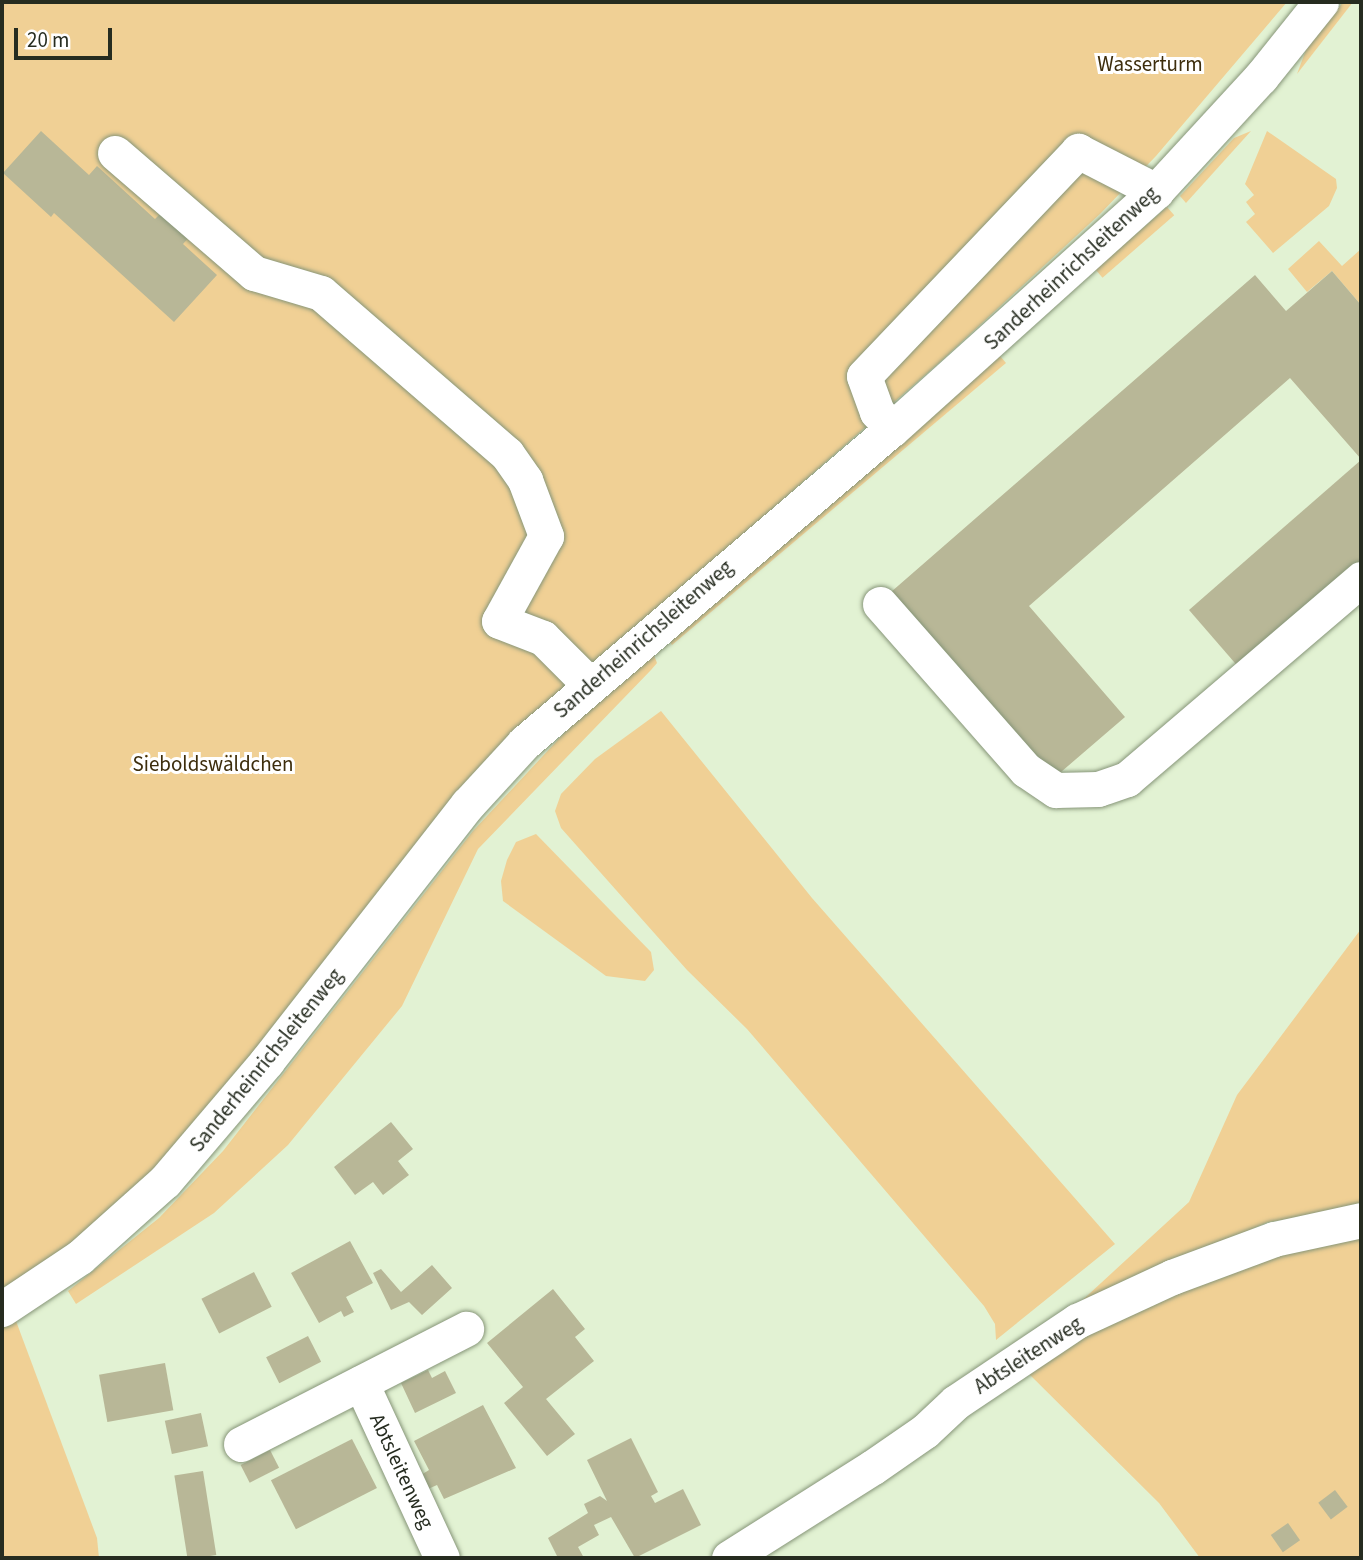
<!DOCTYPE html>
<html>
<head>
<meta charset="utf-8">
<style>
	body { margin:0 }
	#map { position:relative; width:1363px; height:1560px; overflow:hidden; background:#e2f2d3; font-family:"Source Sans 3",sans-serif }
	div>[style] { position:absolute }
	.green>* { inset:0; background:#f0d095; transform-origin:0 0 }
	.building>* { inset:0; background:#b8b797; transform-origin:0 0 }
	.roads { filter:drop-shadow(0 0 2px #869578) drop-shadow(0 0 2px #869578) }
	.minor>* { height:35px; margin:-17.5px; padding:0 17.5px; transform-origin:17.5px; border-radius:17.5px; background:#fff }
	span { translate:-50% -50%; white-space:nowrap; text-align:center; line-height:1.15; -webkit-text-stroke:6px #fff; paint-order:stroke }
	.park-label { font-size:21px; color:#3d2d0c }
	.street-label { font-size:21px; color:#262c20 }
	.frame { position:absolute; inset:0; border:4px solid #262c20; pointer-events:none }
	.scale { position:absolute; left:14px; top:28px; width:98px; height:32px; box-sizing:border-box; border:4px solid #262c20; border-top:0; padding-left:9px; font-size:21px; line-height:24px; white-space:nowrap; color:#262c20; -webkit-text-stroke:5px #fff; paint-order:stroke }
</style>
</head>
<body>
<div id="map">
	<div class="green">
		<i style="clip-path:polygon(2px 2px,1287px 2px,1156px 156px,1100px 214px,941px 361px,491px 755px,259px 1051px,132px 1194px,67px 1247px,2px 1290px)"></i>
		<i style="clip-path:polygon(1343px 2px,1353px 2px,1297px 74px,1306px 50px)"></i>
		<i style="clip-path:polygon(1251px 131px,1186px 203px,1180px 196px,1234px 138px)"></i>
		<i style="clip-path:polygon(1267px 131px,1336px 179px,1337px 188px,1329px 206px,1273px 253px,1246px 222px,1255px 214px,1246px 202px,1254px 195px,1245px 184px)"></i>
		<i style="left:1167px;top:207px;width:11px;height:95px;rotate:49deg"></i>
		<i style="clip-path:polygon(1319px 241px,1342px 266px,1361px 249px,1361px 305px,1332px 271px,1307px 292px,1288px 269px)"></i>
		<i style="clip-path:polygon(1000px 356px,1006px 363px,672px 645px,666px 636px)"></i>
		<i style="clip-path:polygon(652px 650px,657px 663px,651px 670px,478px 849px,402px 1006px,288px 1145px,214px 1213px,76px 1304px,68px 1291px,159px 1218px,223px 1151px,473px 831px,595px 700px)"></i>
		<i style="clip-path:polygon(661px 711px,812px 898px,1115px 1244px,996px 1340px,995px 1324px,984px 1306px,747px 1029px,687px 970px,561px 828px,555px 811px,561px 794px,595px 759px)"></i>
		<i style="clip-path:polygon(536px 834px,651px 952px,654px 970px,645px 981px,606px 976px,503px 901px,501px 881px,507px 860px,516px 842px)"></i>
		<i style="clip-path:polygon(1361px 929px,1361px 1208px,1268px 1222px,1076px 1306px,1189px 1202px,1237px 1095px)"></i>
		<i style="clip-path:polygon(1361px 1237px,1361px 1558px,1200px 1558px,1159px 1503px,1023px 1368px,1085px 1329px,1281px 1248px)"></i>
		<i style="clip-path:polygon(13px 1313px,97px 1538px,99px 1558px,2px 1558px,2px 1319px)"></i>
	</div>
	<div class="building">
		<i style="clip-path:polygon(41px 131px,89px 175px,97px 166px,155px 219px,163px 211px,190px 236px,183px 244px,217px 275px,174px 322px,54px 213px,51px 217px,3px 173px)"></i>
		<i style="clip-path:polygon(1332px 271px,1361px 305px,1361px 459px,1290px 378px,1029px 606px,1125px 717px,1054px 778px,891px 592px,1255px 275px,1286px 311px)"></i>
		<i style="clip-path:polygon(1361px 460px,1361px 565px,1241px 670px,1189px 610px)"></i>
		<i style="clip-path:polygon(391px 1122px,413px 1149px,398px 1161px,409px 1175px,383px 1195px,373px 1182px,355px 1195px,334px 1167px)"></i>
		<i style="clip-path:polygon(350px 1241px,373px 1283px,346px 1297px,354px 1312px,344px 1317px,341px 1311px,319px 1323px,291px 1273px)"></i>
		<i style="clip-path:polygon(432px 1265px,452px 1288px,422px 1315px,409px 1302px,391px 1310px,373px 1273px,381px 1269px,401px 1292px)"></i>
		<i style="left:254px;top:1272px;width:39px;height:59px;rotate:63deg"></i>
		<i style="clip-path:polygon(553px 1289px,585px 1329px,575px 1337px,594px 1361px,546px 1399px,575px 1434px,547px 1456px,504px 1403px,523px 1387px,487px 1343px)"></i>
		<i style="left:308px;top:1336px;width:29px;height:47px;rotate:63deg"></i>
		<i style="left:165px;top:1363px;width:48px;height:67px;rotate:80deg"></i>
		<i style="clip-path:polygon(428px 1370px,432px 1378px,445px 1371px,456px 1393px,415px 1413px,401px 1383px)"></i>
		<i style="clip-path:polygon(483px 1405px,516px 1468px,444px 1499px,437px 1485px,428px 1489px,421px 1475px,429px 1470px,414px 1441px)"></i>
		<i style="left:201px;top:1413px;width:34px;height:37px;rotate:78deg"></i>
		<i style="clip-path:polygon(631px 1438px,658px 1492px,651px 1496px,655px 1503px,683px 1489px,701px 1525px,635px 1558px,611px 1517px,594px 1525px,599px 1535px,578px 1547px,584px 1558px,558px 1558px,548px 1538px,588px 1513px,584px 1504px,600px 1496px,607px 1501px,587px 1460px)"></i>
		<i style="left:352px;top:1439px;width:55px;height:91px;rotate:63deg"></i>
		<i style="left:270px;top:1450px;width:20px;height:33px;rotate:63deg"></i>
		<i style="left:203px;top:1471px;width:85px;height:29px;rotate:81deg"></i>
		<i style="left:1335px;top:1490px;width:21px;height:21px;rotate:53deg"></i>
		<i style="left:1288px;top:1523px;width:21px;height:21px;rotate:55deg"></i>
	</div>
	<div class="roads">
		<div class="minor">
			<i style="left:115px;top:153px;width:184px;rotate:40.8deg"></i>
			<i style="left:254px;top:273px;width:70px;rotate:16.6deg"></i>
			<i style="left:321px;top:293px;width:246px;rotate:40.9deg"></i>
			<i style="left:507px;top:454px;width:32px;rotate:55deg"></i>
			<i style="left:525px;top:480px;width:60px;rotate:69.4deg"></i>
			<i style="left:546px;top:536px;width:97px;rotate:118.9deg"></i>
			<i style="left:499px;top:621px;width:47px;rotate:21.1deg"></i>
			<i style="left:543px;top:638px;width:66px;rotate:45deg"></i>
			<i style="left:892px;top:429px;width:23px;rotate:-131deg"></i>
			<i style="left:877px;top:412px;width:38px;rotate:-110deg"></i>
			<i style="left:864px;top:376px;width:311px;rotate:-46.4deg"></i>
			<i style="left:1078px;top:151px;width:88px;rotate:27.1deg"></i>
			<i style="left:880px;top:604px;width:221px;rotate:48.7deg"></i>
			<i style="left:1026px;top:770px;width:36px;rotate:34deg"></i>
			<i style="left:1056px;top:790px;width:42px;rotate:-1.4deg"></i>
			<i style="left:1098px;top:789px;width:31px;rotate:-19deg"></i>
			<i style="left:1127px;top:779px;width:308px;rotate:-40.5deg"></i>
			<i style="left:2px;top:1309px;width:94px;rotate:-33.7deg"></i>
			<i style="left:80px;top:1257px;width:114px;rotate:-41.8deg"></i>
			<i style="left:165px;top:1181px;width:157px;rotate:-49.6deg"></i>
			<i style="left:267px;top:1061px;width:326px;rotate:-52deg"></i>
			<i style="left:468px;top:804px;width:83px;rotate:-47.4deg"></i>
			<i style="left:524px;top:743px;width:484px;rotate:-40.5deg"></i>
			<i style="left:892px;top:429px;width:355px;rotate:-42deg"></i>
			<i style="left:1156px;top:191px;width:155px;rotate:-47.4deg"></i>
			<i style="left:1261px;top:77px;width:96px;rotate:-51.3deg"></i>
			<i style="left:361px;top:1383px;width:193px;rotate:65.2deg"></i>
			<i style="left:241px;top:1444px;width:253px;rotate:-27.1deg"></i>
			<i style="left:729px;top:1558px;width:170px;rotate:-32.3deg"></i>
			<i style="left:873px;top:1467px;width:63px;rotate:-34.7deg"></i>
			<i style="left:925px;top:1431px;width:42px;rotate:-43.1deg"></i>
			<i style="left:956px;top:1402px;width:146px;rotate:-33.8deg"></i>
			<i style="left:1077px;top:1321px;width:105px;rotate:-24.9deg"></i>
			<i style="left:1172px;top:1277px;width:109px;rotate:-20.4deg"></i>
			<i style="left:1274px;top:1239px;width:89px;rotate:-12.3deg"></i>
		</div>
	</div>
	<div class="park-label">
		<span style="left:1150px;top:64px">Wasserturm</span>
		<span style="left:213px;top:764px">Sieboldswäldchen</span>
	</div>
	<div class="street-label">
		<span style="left:1071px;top:268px;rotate:-43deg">Sanderheinrichsleitenweg</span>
		<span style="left:643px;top:639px;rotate:-41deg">Sanderheinrichsleitenweg</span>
		<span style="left:266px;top:1060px;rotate:-51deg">Sanderheinrichsleitenweg</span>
		<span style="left:1028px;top:1355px;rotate:-33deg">Abtsleitenweg</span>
		<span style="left:402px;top:1471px;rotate:65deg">Abtsleitenweg</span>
	</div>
	<div class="frame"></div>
	<div class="scale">20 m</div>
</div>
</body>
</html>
